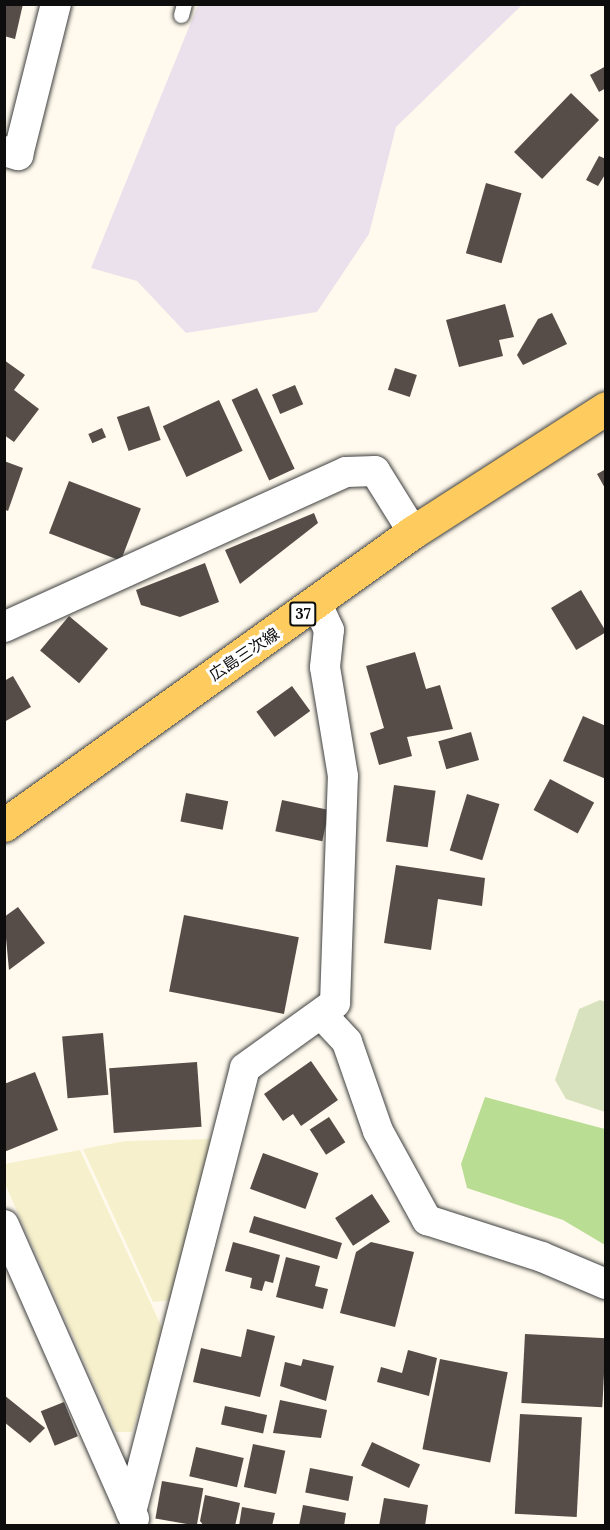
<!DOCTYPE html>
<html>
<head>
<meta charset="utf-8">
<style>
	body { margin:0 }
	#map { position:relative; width:610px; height:1530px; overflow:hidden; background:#fffaed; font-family:Lora,"Noto Sans JP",serif }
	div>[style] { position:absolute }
	.industrial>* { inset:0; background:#eae1ec }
	.farmland>* { inset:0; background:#f6f0cc }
	.forest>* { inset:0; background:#badd94 }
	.cemetery>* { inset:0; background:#d9e2be }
	.building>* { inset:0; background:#564d49; transform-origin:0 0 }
	.roads { filter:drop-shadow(0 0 2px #404040) drop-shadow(0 0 2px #404040) }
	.service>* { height:15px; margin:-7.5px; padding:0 7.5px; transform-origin:7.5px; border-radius:7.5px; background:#fff }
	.minor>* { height:30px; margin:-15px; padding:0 15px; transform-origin:15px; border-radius:15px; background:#fff }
	.primary>* { height:33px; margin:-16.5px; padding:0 16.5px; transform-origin:16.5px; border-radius:16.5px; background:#fecc5e }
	span { translate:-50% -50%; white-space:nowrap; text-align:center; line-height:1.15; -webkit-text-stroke:6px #fff; paint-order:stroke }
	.shield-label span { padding:2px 4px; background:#fff; border:2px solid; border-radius:4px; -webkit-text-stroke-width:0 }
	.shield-label { font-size:15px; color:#0d0d0d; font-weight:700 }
	.street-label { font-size:16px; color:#0d0d0d }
	.frame { position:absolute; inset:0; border:6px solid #0d0d0d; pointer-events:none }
</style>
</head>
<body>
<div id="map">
	<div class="industrial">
		<i style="clip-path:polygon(198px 5px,522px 5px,396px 127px,369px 234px,317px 312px,186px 333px,137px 281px,91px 268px)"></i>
	</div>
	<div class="farmland">
		<i style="clip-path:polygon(213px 1139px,172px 1300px,153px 1302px,83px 1149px,125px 1141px)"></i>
		<i style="clip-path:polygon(80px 1150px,164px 1332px,132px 1432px,116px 1432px,5px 1184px,4px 1164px)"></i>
	</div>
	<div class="forest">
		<i style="clip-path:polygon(485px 1097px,605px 1129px,605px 1245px,563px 1220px,467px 1188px,461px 1164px)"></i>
	</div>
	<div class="cemetery">
		<i style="clip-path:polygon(600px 1000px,606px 1002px,605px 1112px,566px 1099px,555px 1080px,579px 1009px)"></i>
	</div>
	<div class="building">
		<i style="clip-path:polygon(4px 4px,23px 4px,15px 39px,4px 36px)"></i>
		<i style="clip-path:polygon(606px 66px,606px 88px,599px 92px,590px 75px)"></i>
		<i style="left:571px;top:93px;width:39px;height:82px;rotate:44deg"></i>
		<i style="clip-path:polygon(599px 156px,606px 159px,606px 173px,598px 186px,586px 180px)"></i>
		<i style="left:486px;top:183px;width:37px;height:73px;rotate:16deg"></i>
		<i style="clip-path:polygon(505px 304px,514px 337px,499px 340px,503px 356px,459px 367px,446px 320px)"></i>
		<i style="clip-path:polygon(552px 313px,567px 344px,523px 365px,517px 355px,538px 319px)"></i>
		<i style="clip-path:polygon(4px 360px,25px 375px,14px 390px,39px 409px,14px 442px,4px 435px)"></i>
		<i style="left:395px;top:368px;width:23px;height:23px;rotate:18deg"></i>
		<i style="left:295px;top:385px;width:21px;height:25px;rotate:67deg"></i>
		<i style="left:257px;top:388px;width:89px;height:28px;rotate:65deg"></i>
		<i style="left:219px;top:400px;width:56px;height:62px;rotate:65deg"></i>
		<i style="left:149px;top:406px;width:36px;height:34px;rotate:71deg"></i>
		<i style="left:102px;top:428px;width:10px;height:15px;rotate:66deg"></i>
		<i style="clip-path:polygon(4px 461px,23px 468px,8px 511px,4px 509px)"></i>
		<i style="clip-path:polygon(606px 469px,606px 490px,597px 474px)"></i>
		<i style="left:69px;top:481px;width:77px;height:56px;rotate:21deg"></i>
		<i style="clip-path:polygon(314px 513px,318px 523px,240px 584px,225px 550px)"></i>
		<i style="clip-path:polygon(205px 563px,219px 602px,180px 617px,141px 605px,136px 590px)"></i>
		<i style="left:581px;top:590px;width:49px;height:35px;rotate:59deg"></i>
		<i style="left:69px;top:616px;width:51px;height:45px;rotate:40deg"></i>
		<i style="clip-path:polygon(415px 652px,426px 689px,440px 685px,453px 729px,407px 737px,412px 756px,379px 765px,370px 733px,384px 728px,366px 666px)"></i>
		<i style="clip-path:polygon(13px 676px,31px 707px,4px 722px,4px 681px)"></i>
		<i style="left:292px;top:686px;width:31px;height:44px;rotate:54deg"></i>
		<i style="clip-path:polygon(583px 716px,606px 726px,606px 779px,563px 761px)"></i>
		<i style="left:471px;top:732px;width:29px;height:34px;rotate:74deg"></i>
		<i style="left:550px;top:779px;width:50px;height:35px;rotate:28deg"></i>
		<i style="left:394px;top:785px;width:42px;height:57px;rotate:8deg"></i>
		<i style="left:186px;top:793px;width:43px;height:29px;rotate:11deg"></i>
		<i style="left:467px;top:794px;width:34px;height:59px;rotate:17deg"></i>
		<i style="left:282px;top:800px;width:48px;height:32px;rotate:12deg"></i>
		<i style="clip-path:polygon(396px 865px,485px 878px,482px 906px,438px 899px,431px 950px,384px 943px)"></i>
		<i style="clip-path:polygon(18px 907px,45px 943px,9px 970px,4px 917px)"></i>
		<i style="left:184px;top:915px;width:117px;height:78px;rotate:11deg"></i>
		<i style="left:103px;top:1033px;width:62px;height:41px;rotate:85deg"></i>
		<i style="clip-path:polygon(311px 1061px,338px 1100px,301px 1126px,293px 1114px,283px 1121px,264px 1094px)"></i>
		<i style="left:197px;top:1062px;width:65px;height:88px;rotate:86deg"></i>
		<i style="clip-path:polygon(35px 1072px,58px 1130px,4px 1152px,4px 1084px)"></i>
		<i style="left:329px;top:1117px;width:30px;height:23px;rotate:57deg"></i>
		<i style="left:263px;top:1153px;width:59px;height:38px;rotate:20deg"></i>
		<i style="left:372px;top:1194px;width:33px;height:44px;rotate:57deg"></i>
		<i style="left:254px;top:1216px;width:92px;height:17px;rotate:17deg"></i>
		<i style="clip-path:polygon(233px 1242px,280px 1255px,273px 1283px,265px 1281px,262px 1291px,250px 1288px,252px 1278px,225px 1271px)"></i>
		<i style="clip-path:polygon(371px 1242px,414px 1252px,395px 1327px,340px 1313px,356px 1252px)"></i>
		<i style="clip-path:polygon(286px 1257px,320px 1266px,315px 1286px,328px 1289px,323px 1309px,276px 1297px)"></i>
		<i style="clip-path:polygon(247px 1329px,275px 1336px,260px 1397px,193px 1382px,201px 1348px,241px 1357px)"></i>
		<i style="left:525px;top:1334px;width:81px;height:69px;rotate:3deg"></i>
		<i style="clip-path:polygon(408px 1350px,437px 1358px,429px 1396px,377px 1382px,381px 1367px,402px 1373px)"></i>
		<i style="clip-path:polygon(303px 1359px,334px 1366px,326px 1401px,280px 1386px,285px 1362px,301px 1366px)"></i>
		<i style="left:440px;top:1359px;width:69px;height:92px;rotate:11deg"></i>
		<i style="clip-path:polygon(4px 1395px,45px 1428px,30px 1443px,4px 1422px)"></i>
		<i style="clip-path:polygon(280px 1400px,327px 1410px,321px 1438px,273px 1433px)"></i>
		<i style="left:64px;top:1402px;width:37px;height:25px;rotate:68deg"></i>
		<i style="left:225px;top:1406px;width:43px;height:19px;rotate:12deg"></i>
		<i style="left:520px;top:1414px;width:62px;height:100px;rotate:3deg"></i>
		<i style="left:372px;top:1442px;width:53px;height:26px;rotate:25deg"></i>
		<i style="left:253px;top:1444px;width:33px;height:44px;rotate:12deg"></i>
		<i style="left:196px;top:1447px;width:49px;height:30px;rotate:13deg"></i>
		<i style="left:310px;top:1468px;width:44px;height:25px;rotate:11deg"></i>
		<i style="left:162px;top:1481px;width:42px;height:38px;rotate:10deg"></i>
		<i style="clip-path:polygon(205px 1495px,240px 1503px,235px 1526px,204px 1526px,200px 1521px)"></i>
		<i style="clip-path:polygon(384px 1498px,428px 1505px,425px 1526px,379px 1526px)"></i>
		<i style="clip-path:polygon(303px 1505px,346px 1513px,344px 1526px,299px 1526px)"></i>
		<i style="clip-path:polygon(242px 1507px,275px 1513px,272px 1526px,239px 1526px)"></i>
	</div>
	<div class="roads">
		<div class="service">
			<i style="left:181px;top:15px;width:11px;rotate:-75deg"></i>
		</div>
		<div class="minor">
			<i style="left:4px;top:151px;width:15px;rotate:16deg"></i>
			<i style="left:18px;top:155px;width:156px;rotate:-75.9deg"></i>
			<i style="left:4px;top:627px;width:375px;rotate:-24.4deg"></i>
			<i style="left:346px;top:472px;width:29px;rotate:-2deg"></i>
			<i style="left:375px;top:471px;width:72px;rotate:58.1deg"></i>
			<i style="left:323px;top:1016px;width:35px;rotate:47deg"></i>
			<i style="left:347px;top:1042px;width:94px;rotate:70.8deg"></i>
			<i style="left:378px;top:1131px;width:102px;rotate:61.2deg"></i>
			<i style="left:427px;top:1220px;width:121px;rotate:17.8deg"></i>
			<i style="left:542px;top:1257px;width:69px;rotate:22.9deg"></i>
			<i style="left:4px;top:1225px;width:321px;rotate:66.1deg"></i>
			<i style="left:131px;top:1512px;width:458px;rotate:-75.6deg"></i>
			<i style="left:245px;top:1068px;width:111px;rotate:-35.8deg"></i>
			<i style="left:335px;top:1003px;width:227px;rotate:-88deg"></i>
			<i style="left:343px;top:776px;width:110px;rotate:-99.4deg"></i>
			<i style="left:325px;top:667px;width:37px;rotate:-84deg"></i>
			<i style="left:329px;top:630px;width:29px;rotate:-115deg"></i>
		</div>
		<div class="primary">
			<i style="left:4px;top:825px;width:503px;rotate:-35.62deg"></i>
			<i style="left:413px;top:532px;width:229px;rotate:-32.7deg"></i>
		</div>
	</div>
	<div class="shield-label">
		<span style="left:303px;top:614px">37</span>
	</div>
	<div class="street-label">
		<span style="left:244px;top:654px;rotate:-34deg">広島三次線</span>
	</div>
	<div class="frame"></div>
</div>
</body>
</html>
